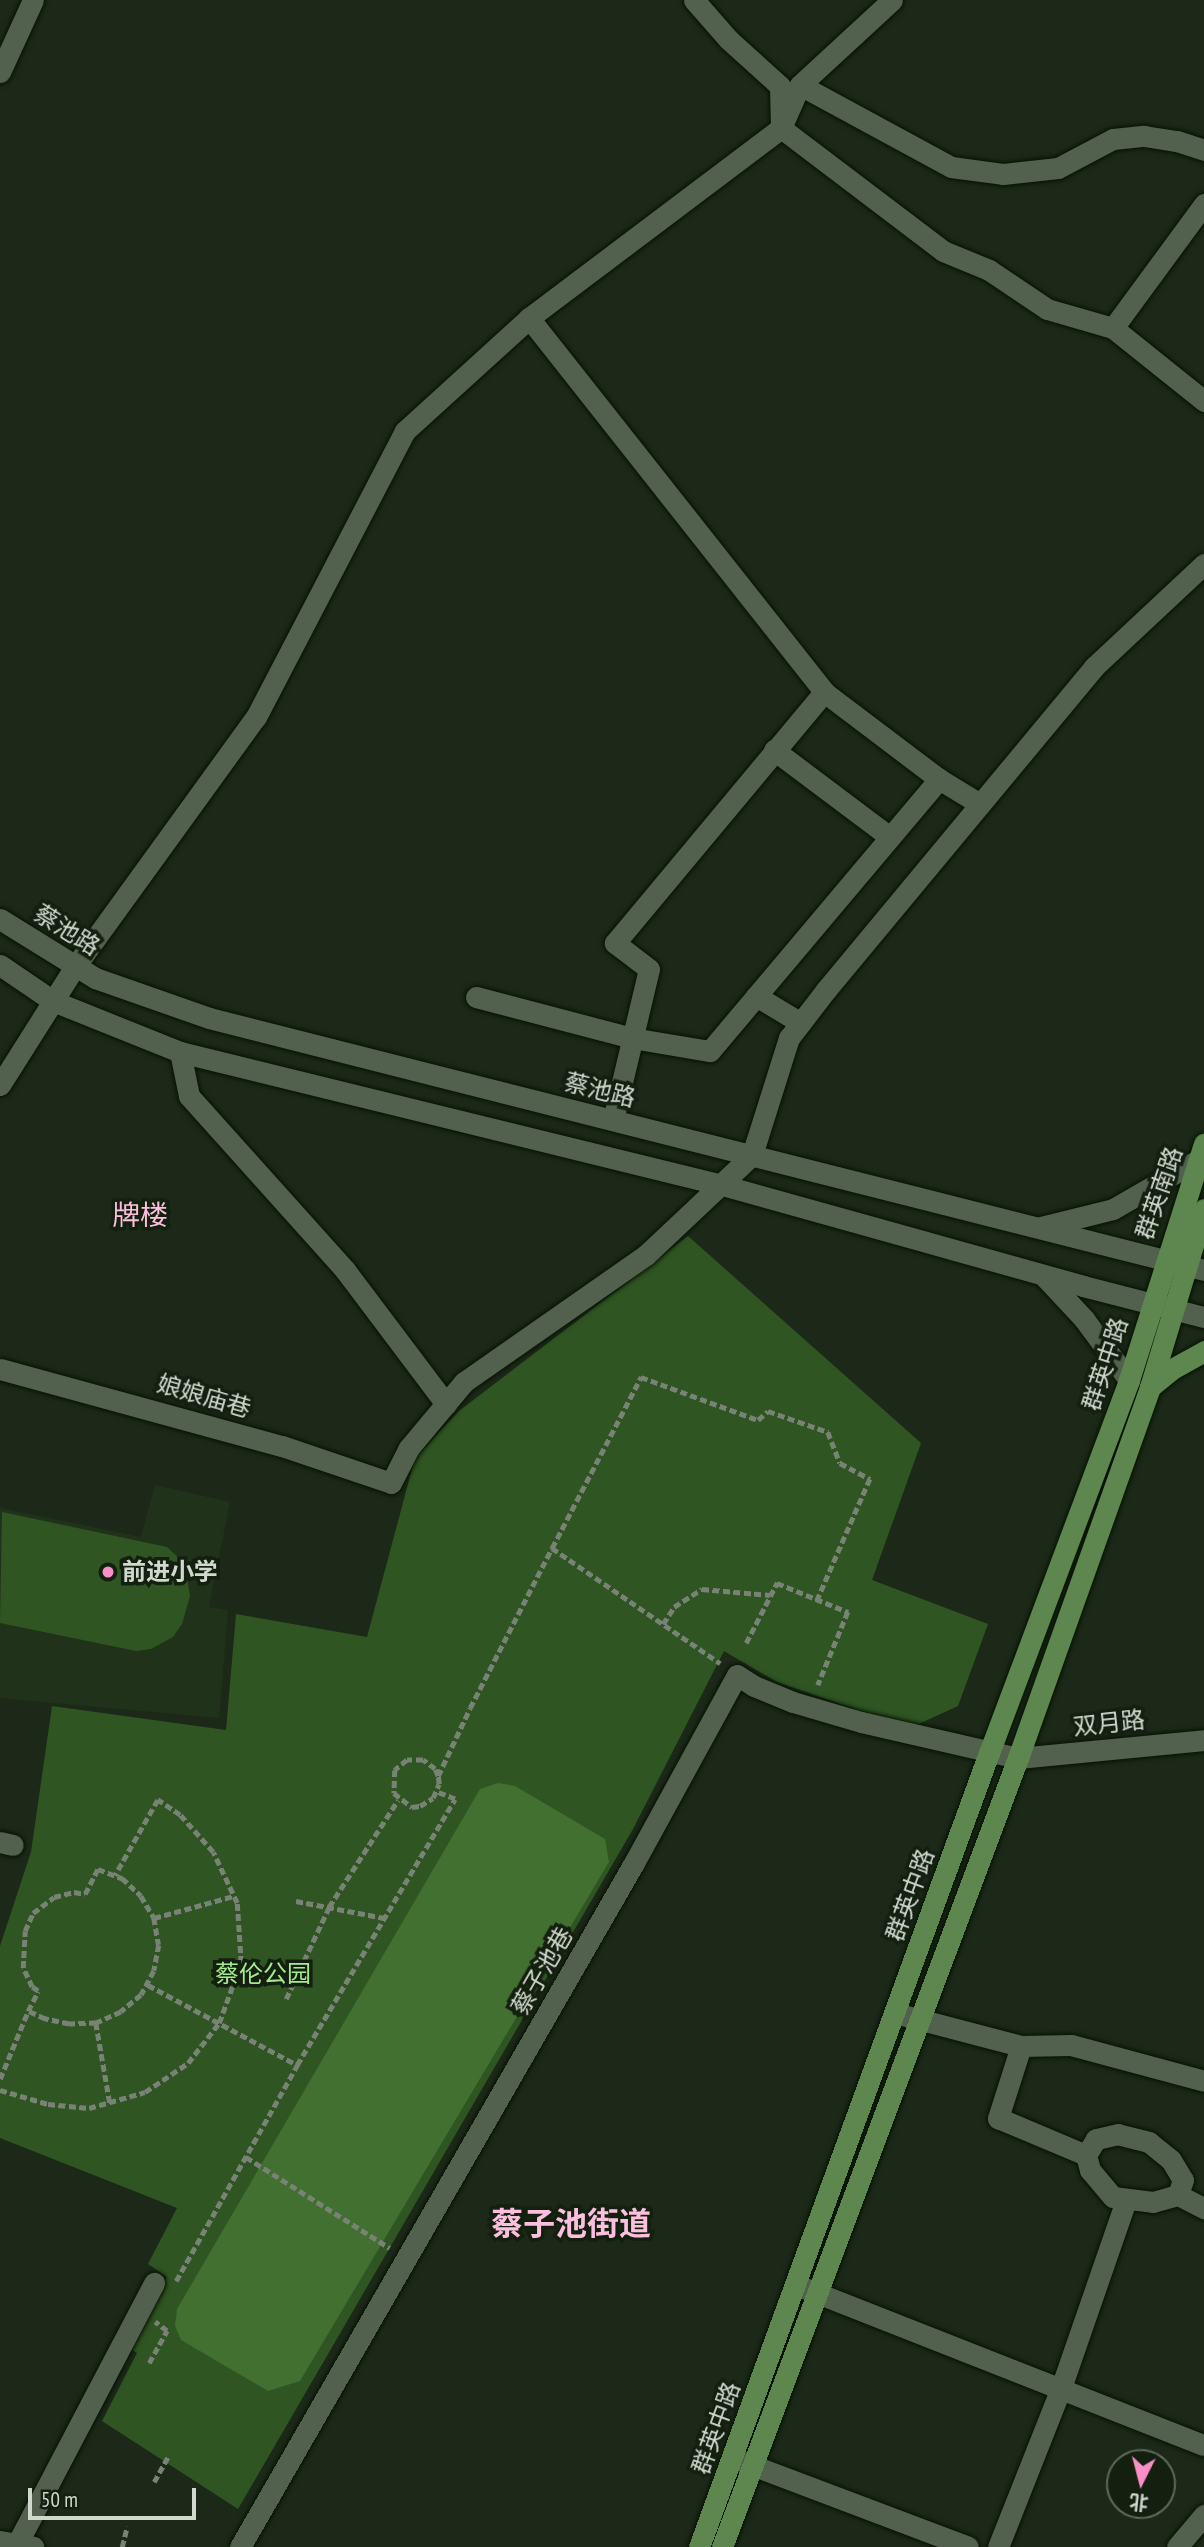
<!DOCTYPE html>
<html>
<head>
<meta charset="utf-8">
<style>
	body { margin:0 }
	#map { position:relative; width:1204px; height:2547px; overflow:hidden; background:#1c2918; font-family:"PT Sans Narrow","Noto Sans SC",sans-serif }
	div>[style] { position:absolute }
	.built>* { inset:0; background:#21321b }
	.green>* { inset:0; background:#2f5522 }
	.water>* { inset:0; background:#417030 }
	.path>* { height:4.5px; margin-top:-2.25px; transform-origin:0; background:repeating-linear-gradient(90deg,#798375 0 7px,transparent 0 10.5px) }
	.roads { filter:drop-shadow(0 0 2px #061203) drop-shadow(0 0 2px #061203) }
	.minor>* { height:21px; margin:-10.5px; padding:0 10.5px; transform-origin:10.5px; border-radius:10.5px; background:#52614d }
	.major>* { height:21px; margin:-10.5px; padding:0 10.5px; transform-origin:10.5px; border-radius:10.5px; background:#5e8750 }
	.dots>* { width:19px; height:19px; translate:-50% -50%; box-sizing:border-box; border:4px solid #131f0f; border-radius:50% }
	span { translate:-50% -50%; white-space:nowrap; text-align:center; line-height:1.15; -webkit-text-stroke:7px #131f0f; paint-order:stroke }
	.street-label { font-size:24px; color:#d1d9ce }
	.poi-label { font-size:24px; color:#d1d9ce; font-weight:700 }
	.left { translate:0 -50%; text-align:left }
	.park-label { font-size:24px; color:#a6ea90 }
	.quarter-label { font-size:28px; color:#fcbfdd }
	.district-label { font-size:32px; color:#fcbfdd; font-weight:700 }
	.north { position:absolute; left:1106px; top:2449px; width:70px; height:70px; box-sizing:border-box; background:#131f0f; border:2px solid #5f695b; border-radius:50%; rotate:186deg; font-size:19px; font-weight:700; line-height:28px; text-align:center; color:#d1d9ce }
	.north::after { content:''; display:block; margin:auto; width:24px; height:32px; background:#fa8fc7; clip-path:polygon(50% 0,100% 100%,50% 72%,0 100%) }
	.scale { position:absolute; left:28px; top:2488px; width:168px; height:32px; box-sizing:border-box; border:4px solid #d1d9ce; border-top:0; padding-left:9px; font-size:21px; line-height:24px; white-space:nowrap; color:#d1d9ce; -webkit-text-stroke:5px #131f0f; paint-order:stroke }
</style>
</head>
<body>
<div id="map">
	<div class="built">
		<i style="clip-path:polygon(155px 1485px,230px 1502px,209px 1607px,228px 1610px,219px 1718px,0 1698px,0 1508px,141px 1537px)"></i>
	</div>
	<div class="green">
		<i style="clip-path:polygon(688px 1236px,921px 1443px,872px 1580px,988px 1624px,958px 1706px,910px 1728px,777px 1682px,724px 1651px,633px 1829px,238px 2509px,102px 2421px,137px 2353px,129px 2348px,167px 2277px,148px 2264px,177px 2208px,0 2138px,0 1946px,31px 1852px,52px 1706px,226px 1730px,236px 1614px,367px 1637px,415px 1458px,459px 1411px)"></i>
		<i style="clip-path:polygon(2px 1512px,167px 1547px,180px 1559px,186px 1572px,190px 1596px,182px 1624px,173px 1637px,151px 1649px,136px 1651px,0 1623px)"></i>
	</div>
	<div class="water">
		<i style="clip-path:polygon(498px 1783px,515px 1786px,605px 1839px,609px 1862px,300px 2381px,268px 2391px,181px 2340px,175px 2326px,177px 2309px,480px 1789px)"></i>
	</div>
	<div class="path">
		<i style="left:552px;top:1548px;width:193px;rotate:-62.5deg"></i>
		<i style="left:641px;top:1377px;width:125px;rotate:20.2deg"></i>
		<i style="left:758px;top:1420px;width:13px;rotate:-42deg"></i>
		<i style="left:768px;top:1411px;width:64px;rotate:19.3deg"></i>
		<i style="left:828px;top:1432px;width:33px;rotate:69deg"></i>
		<i style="left:840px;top:1463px;width:34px;rotate:28deg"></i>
		<i style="left:870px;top:1479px;width:133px;rotate:113.5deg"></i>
		<i style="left:663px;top:1624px;width:20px;rotate:-57deg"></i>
		<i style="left:674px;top:1607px;width:33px;rotate:-33deg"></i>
		<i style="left:702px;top:1589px;width:68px;rotate:5deg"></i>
		<i style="left:746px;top:1643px;width:68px;rotate:-62.7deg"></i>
		<i style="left:777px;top:1583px;width:77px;rotate:22.2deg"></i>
		<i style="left:848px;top:1612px;width:79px;rotate:112.3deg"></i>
		<i style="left:438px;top:1776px;width:8px;rotate:-113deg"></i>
		<i style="left:435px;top:1769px;width:15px;rotate:-143deg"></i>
		<i style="left:423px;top:1760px;width:16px;rotate:180deg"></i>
		<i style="left:407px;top:1760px;width:16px;rotate:140deg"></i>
		<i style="left:395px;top:1770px;width:23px;rotate:92deg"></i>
		<i style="left:394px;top:1793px;width:23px;rotate:38deg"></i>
		<i style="left:412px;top:1807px;width:8px;rotate:-7deg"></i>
		<i style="left:420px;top:1806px;width:15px;rotate:-32deg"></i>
		<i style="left:433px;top:1798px;width:15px;rotate:-67deg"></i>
		<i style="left:439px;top:1784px;width:8px;rotate:-97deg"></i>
		<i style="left:438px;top:1776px;width:75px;rotate:-64.8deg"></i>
		<i style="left:470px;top:1708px;width:180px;rotate:-62.9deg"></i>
		<i style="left:552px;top:1548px;width:204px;rotate:34.4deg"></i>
		<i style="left:98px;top:1869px;width:26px;rotate:21deg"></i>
		<i style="left:122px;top:1878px;width:26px;rotate:43deg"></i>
		<i style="left:141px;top:1896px;width:26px;rotate:59deg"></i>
		<i style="left:154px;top:1918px;width:27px;rotate:80deg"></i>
		<i style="left:159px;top:1945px;width:26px;rotate:101deg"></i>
		<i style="left:154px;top:1971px;width:27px;rotate:118deg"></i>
		<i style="left:141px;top:1995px;width:26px;rotate:140deg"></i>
		<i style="left:121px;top:2012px;width:27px;rotate:156deg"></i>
		<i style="left:96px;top:2023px;width:27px;rotate:178deg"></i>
		<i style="left:69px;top:2024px;width:25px;rotate:-168deg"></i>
		<i style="left:45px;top:2019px;width:19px;rotate:-155deg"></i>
		<i style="left:28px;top:2011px;width:22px;rotate:-63deg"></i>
		<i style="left:38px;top:1991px;width:7px;rotate:-146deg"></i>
		<i style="left:32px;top:1987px;width:21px;rotate:-115deg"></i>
		<i style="left:23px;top:1968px;width:37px;rotate:-87deg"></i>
		<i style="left:25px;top:1931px;width:20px;rotate:-66deg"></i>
		<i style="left:33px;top:1913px;width:26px;rotate:-37deg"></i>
		<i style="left:54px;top:1897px;width:21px;rotate:-14deg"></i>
		<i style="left:74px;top:1892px;width:11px;rotate:10deg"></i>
		<i style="left:85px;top:1894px;width:28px;rotate:-63deg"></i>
		<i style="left:296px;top:1901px;width:90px;rotate:10.9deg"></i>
		<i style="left:154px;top:1918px;width:83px;rotate:-15.4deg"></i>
		<i style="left:148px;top:1985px;width:169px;rotate:28.2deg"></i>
		<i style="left:286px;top:1999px;width:102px;rotate:-64.9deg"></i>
		<i style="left:329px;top:1907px;width:127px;rotate:-57.2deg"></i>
		<i style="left:96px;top:2023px;width:81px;rotate:80.1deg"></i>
		<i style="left:0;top:2079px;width:74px;rotate:-67.6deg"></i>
		<i style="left:0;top:2090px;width:50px;rotate:16.3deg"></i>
		<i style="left:48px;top:2104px;width:41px;rotate:5.6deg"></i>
		<i style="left:89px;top:2108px;width:58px;rotate:-15.9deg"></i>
		<i style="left:145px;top:2092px;width:52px;rotate:-34deg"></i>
		<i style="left:188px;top:2063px;width:51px;rotate:-52.2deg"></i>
		<i style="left:219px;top:2023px;width:64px;rotate:-69.9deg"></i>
		<i style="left:241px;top:1963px;width:60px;rotate:-93.8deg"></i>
		<i style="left:237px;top:1903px;width:56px;rotate:-115.2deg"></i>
		<i style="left:213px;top:1852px;width:50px;rotate:-131.7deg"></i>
		<i style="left:180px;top:1815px;width:27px;rotate:-146deg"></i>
		<i style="left:158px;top:1800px;width:87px;rotate:119.5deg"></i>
		<i style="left:246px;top:2157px;width:170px;rotate:32.3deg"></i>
		<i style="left:176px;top:2281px;width:248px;rotate:-60.7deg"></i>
		<i style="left:297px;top:2065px;width:309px;rotate:-59.3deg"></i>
		<i style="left:455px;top:1799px;width:19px;rotate:-159deg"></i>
		<i style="left:149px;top:2363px;width:37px;rotate:-61deg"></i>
		<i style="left:167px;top:2331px;width:15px;rotate:-143deg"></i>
		<i style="left:154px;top:2482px;width:31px;rotate:-61deg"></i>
		<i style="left:122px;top:2547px;width:21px;rotate:-76deg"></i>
	</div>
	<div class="roads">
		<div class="minor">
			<i style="left:694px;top:0;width:52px;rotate:48.9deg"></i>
			<i style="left:728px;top:39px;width:70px;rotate:42.1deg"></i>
			<i style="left:780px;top:86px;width:42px;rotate:88.6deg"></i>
			<i style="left:781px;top:128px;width:203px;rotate:37.2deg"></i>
			<i style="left:943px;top:251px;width:50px;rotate:22.4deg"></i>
			<i style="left:989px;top:270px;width:70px;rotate:33.9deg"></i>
			<i style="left:1047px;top:309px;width:69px;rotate:16.1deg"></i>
			<i style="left:1113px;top:328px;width:117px;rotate:38.7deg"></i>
			<i style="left:0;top:72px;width:79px;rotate:-65.4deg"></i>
			<i style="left:800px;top:85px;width:172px;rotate:28.5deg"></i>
			<i style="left:951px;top:167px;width:52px;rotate:7.7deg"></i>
			<i style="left:1003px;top:174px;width:55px;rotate:-6.2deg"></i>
			<i style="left:1058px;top:168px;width:62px;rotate:-27.8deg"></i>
			<i style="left:1113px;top:139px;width:31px;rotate:-6deg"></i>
			<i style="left:1144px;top:136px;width:33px;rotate:9deg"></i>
			<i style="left:1177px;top:141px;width:28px;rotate:18deg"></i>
			<i style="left:529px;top:318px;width:476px;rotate:51.7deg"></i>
			<i style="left:824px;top:692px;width:144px;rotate:37.1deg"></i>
			<i style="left:939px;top:779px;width:48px;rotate:31.4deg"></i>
			<i style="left:1113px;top:328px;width:154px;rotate:-53.7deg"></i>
			<i style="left:774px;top:750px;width:145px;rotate:36.9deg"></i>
			<i style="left:0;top:919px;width:112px;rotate:31.8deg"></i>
			<i style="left:95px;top:978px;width:121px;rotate:19.3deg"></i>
			<i style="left:209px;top:1018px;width:1026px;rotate:14.21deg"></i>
			<i style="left:0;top:965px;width:64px;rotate:34.2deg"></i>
			<i style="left:53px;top:1001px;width:137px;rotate:21.9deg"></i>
			<i style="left:180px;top:1052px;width:558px;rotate:13.79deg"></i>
			<i style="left:722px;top:1185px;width:375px;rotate:15.6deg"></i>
			<i style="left:1083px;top:1286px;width:125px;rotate:14.4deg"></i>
			<i style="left:756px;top:996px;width:52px;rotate:31deg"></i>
			<i style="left:476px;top:997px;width:161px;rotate:14.7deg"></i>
			<i style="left:632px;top:1038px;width:79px;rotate:9.5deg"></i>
			<i style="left:710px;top:1051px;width:356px;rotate:-49.9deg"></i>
			<i style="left:180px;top:1052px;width:45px;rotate:78.4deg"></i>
			<i style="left:189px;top:1096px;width:234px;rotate:48.1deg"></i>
			<i style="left:345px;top:1270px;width:168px;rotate:53deg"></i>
			<i style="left:0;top:1085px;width:138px;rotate:-57.7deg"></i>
			<i style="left:74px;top:968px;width:310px;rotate:-54.1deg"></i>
			<i style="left:256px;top:717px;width:322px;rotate:-62.5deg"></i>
			<i style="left:405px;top:431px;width:168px;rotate:-42.3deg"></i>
			<i style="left:529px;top:318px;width:316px;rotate:-37deg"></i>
			<i style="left:781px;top:128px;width:47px;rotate:-66.2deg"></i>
			<i style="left:800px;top:85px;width:125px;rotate:-42.7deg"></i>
			<i style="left:613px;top:1120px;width:155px;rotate:-76.6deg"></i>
			<i style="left:649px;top:969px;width:43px;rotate:-142.6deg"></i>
			<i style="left:615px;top:943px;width:327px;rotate:-50.2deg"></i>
			<i style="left:1041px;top:1227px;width:74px;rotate:-14deg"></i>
			<i style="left:1113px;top:1209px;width:98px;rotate:-30deg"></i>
			<i style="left:1044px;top:1276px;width:59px;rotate:47.1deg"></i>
			<i style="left:1084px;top:1319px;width:76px;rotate:53.6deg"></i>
			<i style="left:0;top:1369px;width:292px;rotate:15.3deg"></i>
			<i style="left:282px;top:1446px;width:115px;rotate:18.7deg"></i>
			<i style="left:391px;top:1483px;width:38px;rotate:-63deg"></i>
			<i style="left:408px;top:1449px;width:87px;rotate:-50.1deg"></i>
			<i style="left:464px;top:1382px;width:222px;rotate:-34.9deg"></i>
			<i style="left:646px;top:1255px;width:146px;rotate:-43.3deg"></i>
			<i style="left:752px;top:1155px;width:123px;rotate:-72.5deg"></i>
			<i style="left:789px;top:1038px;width:61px;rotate:-52.4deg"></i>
			<i style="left:826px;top:990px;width:420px;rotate:-50.3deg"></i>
			<i style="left:1094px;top:667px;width:151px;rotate:-43.1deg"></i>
			<i style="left:0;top:1842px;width:13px;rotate:13deg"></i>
			<i style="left:895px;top:2013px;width:130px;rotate:14.7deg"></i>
			<i style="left:1021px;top:2046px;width:50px;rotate:-1.1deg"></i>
			<i style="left:1071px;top:2045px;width:138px;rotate:15.1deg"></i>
			<i style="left:1021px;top:2046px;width:76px;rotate:107.7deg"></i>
			<i style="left:998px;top:2118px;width:95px;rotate:22.8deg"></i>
			<i style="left:1178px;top:2195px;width:16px;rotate:-72deg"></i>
			<i style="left:1183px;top:2180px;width:23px;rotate:-121deg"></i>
			<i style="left:1171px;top:2160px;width:28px;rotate:-141deg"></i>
			<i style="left:1149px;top:2142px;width:32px;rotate:-166deg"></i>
			<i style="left:1118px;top:2134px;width:23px;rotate:167deg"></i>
			<i style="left:1096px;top:2139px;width:19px;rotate:122deg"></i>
			<i style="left:1086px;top:2155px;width:16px;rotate:75deg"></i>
			<i style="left:1090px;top:2170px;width:35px;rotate:50deg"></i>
			<i style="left:1113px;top:2197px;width:40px;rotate:7.1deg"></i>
			<i style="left:1153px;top:2202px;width:26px;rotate:-16deg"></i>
			<i style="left:1178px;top:2195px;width:29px;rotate:27deg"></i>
			<i style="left:797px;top:2285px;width:437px;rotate:21.5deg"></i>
			<i style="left:733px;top:2458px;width:251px;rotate:20.7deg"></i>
			<i style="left:0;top:2541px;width:34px;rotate:10deg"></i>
			<i style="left:17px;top:2544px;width:295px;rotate:-62.3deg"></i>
			<i style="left:240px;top:2547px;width:789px;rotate:-60.06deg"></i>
			<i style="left:634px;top:1863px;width:214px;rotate:-61.3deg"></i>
			<i style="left:737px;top:1675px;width:20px;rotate:33deg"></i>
			<i style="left:754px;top:1686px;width:42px;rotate:22.3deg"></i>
			<i style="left:793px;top:1702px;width:71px;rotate:16.4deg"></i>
			<i style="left:861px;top:1722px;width:161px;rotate:12.9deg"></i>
			<i style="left:1018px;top:1758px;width:187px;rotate:-5.5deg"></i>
			<i style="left:998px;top:2547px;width:171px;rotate:-68.4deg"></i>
			<i style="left:1061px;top:2388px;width:199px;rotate:-70.9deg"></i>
			<i style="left:1177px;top:2547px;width:42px;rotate:-49.8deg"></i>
		</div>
		<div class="major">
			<i style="left:1150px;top:1387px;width:28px;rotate:-39deg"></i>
			<i style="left:1172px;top:1369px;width:37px;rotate:-29deg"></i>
			<i style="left:699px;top:2547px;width:845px;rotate:-69.94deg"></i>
			<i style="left:989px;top:1753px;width:398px;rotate:-69.4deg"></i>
			<i style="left:1129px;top:1380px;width:248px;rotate:-72.4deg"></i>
			<i style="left:722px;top:2547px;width:843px;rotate:-69.44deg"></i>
			<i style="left:1018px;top:1758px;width:394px;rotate:-70.4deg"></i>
			<i style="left:1150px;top:1387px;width:186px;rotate:-73.1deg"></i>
		</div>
	</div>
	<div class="dots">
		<i style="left:108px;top:1572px;background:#fa8fc7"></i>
	</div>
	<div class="street-label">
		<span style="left:67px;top:930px;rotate:32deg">蔡池路</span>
		<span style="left:600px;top:1090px;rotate:14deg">蔡池路</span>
		<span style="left:1159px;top:1193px;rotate:-71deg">群英南路</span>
		<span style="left:1105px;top:1364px;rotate:-72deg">群英中路</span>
		<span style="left:204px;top:1396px;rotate:16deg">娘娘庙巷</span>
		<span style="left:1109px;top:1723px;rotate:-6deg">双月路</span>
		<span style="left:910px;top:1895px;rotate:-70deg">群英中路</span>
		<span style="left:542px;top:1971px;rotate:-60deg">蔡子池巷</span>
		<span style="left:716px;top:2428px;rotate:-70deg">群英中路</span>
	</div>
	<div class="poi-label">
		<span class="left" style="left:122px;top:1572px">前进小学</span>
	</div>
	<div class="park-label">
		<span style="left:263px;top:1974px">蔡伦公园</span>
	</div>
	<div class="quarter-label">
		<span style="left:140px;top:1215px">牌楼</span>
	</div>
	<div class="district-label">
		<span style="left:571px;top:2223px">蔡子池街道</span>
	</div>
	<div class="north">北</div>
	<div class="scale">50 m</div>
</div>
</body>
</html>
